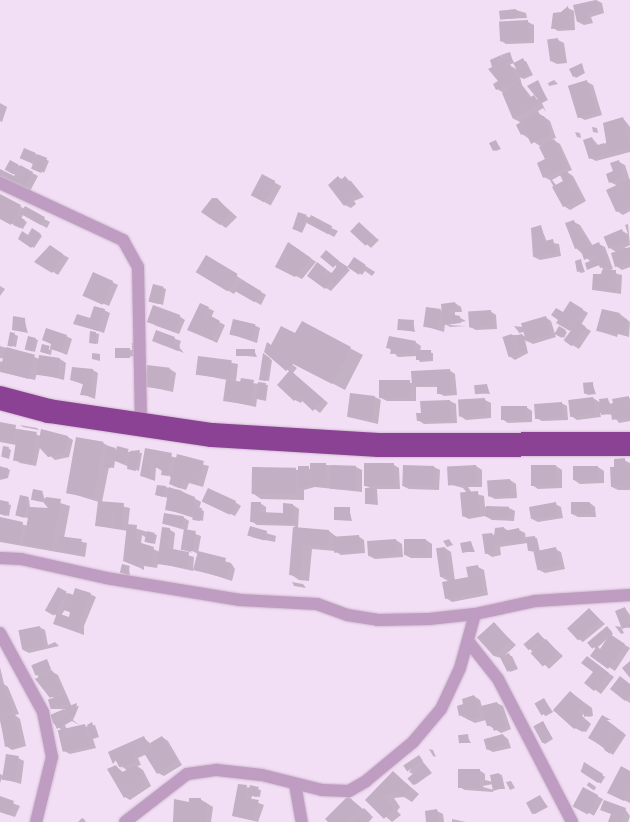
<!DOCTYPE html>
<html>
<head>
<meta charset="utf-8">
<style>
	body { margin:0 }
	#map { position:relative; width:630px; height:822px; overflow:hidden; background:#f3dff5; font-family:"Work Sans",sans-serif }
	div>[style] { position:absolute }
	.shadow>* { inset:0; background:#0003; transform-origin:0 0 }
	.building>* { inset:0; background:#c2afc3; transform-origin:0 0 }
	.roads { filter:drop-shadow(0 0 1px #cebccf) drop-shadow(0 0 1px #cebccf) }
	.street>* { height:12px; margin:-6px; padding:0 6px; transform-origin:6px; border-radius:6px; background:#bf9cc2 }
	.highway>* { height:24px; margin:-12px; padding:0 12px; transform-origin:12px; border-radius:12px; background:#8c4294 }
	span { translate:-50% -50%; white-space:nowrap; text-align:center; line-height:1.15; -webkit-text-stroke:4px #f3dff5; paint-order:stroke }
</style>
</head>
<body>
<div id="map">
	<div class="shadow">
		<i style="clip-path:polygon(596px 0,602px 3px,604px 13px,591px 17px,593px 23px,584px 25px,578px 22px)"></i>
		<i style="clip-path:polygon(568px 8px,574px 11px,575px 30px,558px 31px,553px 28px)"></i>
		<i style="clip-path:polygon(516px 10px,526px 13px,527px 18px,501px 19px)"></i>
		<i style="clip-path:polygon(528px 22px,534px 25px,534px 43px,506px 44px,500px 40px)"></i>
		<i style="clip-path:polygon(558px 40px,564px 43px,567px 63px,557px 64px,551px 61px)"></i>
		<i style="clip-path:polygon(evenodd,509px 54px,515px 64px,526px 61px,533px 75px,524px 79px,520px 77px,522px 85px,532px 98px,540px 100px,537px 82px,548px 100px,542px 103px,546px 112px,543px 108px,537px 112px,550px 121px,556px 138px,552px 139px,560px 144px,572px 170px,567px 172px,573px 176px,586px 201px,570px 210px,564px 206px,550px 180px,544px 177px,546px 160px,540px 146px,522px 134px,522px 123px,514px 119px,504px 93px,497px 89px,501px 57px,505px 59px,509px 54px,514px 63px,518px 70px,509px 65px,514px 63px,509px 54px,561px 175px,565px 181px,557px 186px,552px 180px,561px 175px)"></i>
		<i style="clip-path:polygon(582px 64px,585px 73px,576px 78px,574px 76px)"></i>
		<i style="clip-path:polygon(554px 80px,558px 84px,549px 86px,548px 83px)"></i>
		<i style="clip-path:polygon(587px 82px,593px 85px,602px 115px,585px 120px,579px 117px)"></i>
		<i style="clip-path:polygon(0 103px,7px 107px,2px 122px,0 121px)"></i>
		<i style="clip-path:polygon(623px 118px,630px 127px,630px 152px,596px 161px,590px 158px,592px 138px,599px 146px,606px 143px)"></i>
		<i style="clip-path:polygon(592px 127px,597px 128px,598px 133px,593px 132px)"></i>
		<i style="clip-path:polygon(575px 132px,580px 133px,581px 138px,577px 137px)"></i>
		<i style="clip-path:polygon(496px 141px,501px 149px,496px 151px,494px 150px)"></i>
		<i style="clip-path:polygon(25px 149px,49px 161px,44px 173px,26px 159px)"></i>
		<i style="clip-path:polygon(11px 162px,38px 176px,29px 193px,0 177px,0 170px,15px 178px,16px 175px,6px 170px)"></i>
		<i style="clip-path:polygon(619px 162px,625px 165px,630px 181px,630px 211px,623px 215px,617px 211px,618px 186px,610px 182px)"></i>
		<i style="left:263px;top:176px;width:21px;height:22px;rotate:29deg"></i>
		<i style="clip-path:polygon(339px 178px,351px 181px,364px 197px,354px 201px,356px 204px,351px 208px,345px 205px)"></i>
		<i style="clip-path:polygon(0 196px,50px 222px,47px 228px,23px 215px,21px 219px,27px 222px,23px 229px,0 218px)"></i>
		<i style="clip-path:polygon(217px 199px,237px 217px,226px 228px,220px 224px)"></i>
		<i style="clip-path:polygon(306px 216px,338px 231px,334px 237px,307px 222px,302px 233px,292px 228px)"></i>
		<i style="clip-path:polygon(574px 222px,580px 225px,593px 246px,599px 244px,605px 247px,613px 269px,607px 271px,622px 275px,621px 294px,593px 290px,603px 269px,600px 265px,588px 269px,591px 262px,576px 248px)"></i>
		<i style="clip-path:polygon(359px 224px,379px 240px,371px 248px,352px 231px)"></i>
		<i style="clip-path:polygon(628px 224px,630px 245px,624px 248px,630px 248px,630px 267px,622px 270px,616px 266px,616px 252px,610px 248px,622px 231px,628px 234px,625px 225px)"></i>
		<i style="clip-path:polygon(541px 227px,547px 242px,559px 244px,561px 256px,540px 260px,534px 257px)"></i>
		<i style="clip-path:polygon(33px 230px,42px 236px,34px 248px,19px 238px,29px 236px)"></i>
		<i style="clip-path:polygon(50px 247px,69px 258px,58px 275px,36px 261px)"></i>
		<i style="clip-path:polygon(295px 247px,316px 262px,302px 279px,282px 269px)"></i>
		<i style="clip-path:polygon(329px 253px,350px 270px,331px 291px,326px 288px,317px 263px,333px 274px,337px 268px)"></i>
		<i style="clip-path:polygon(206px 256px,266px 295px,261px 305px,236px 291px,234px 294px,197px 272px)"></i>
		<i style="clip-path:polygon(355px 259px,375px 272px,372px 276px,365px 271px,362px 275px,350px 266px)"></i>
		<i style="clip-path:polygon(581px 261px,585px 272px,581px 273px,578px 271px)"></i>
		<i style="clip-path:polygon(112px 282px,118px 285px,109px 306px,90px 298px)"></i>
		<i style="clip-path:polygon(0 286px,5px 289px,0 296px)"></i>
		<i style="clip-path:polygon(163px 288px,166px 289px,163px 305px,150px 301px)"></i>
		<i style="clip-path:polygon(570px 302px,588px 313px,581px 325px,591px 331px,579px 349px,566px 341px,572px 331px,558px 323px)"></i>
		<i style="clip-path:polygon(455px 303px,461px 307px,462px 312px,455px 312px,455px 315px,466px 321px,448px 325px,466px 326px,450px 327px,445px 324px,444px 332px,424px 326px,441px 310px,443px 312px)"></i>
		<i style="clip-path:polygon(208px 308px,214px 311px,211px 318px,225px 325px,217px 343px,195px 332px)"></i>
		<i style="clip-path:polygon(104px 310px,110px 313px,104px 333px,75px 323px,91px 319px)"></i>
		<i style="clip-path:polygon(490px 311px,496px 315px,497px 329px,476px 330px,470px 327px)"></i>
		<i style="clip-path:polygon(620px 314px,630px 322px,629px 337px,618px 334px,617px 337px,598px 331px)"></i>
		<i style="clip-path:polygon(179px 316px,185px 320px,179px 334px,154px 325px)"></i>
		<i style="clip-path:polygon(evenodd,545px 317px,551px 321px,556px 337px,533px 344px,525px 340px,528px 353px,515px 360px,509px 356px,512px 335px,521px 335px,514px 326px,523px 327px,545px 317px,524px 332px,526px 337px,519px 333px,524px 332px)"></i>
		<i style="clip-path:polygon(24px 319px,28px 333px,13px 330px)"></i>
		<i style="clip-path:polygon(413px 321px,415px 332px,398px 329px)"></i>
		<i style="clip-path:polygon(302px 323px,363px 355px,345px 390px,280px 356px,297px 368px,293px 373px,328px 403px,320px 413px,303px 400px,301px 403px,295px 400px,290px 372px,266px 352px,296px 335px)"></i>
		<i style="clip-path:polygon(254px 325px,260px 328px,257px 343px,231px 334px)"></i>
		<i style="clip-path:polygon(559px 328px,567px 332px,564px 338px,556px 333px)"></i>
		<i style="clip-path:polygon(91px 332px,99px 334px,98px 344px,90px 342px)"></i>
		<i style="clip-path:polygon(157px 332px,181px 341px,179px 347px,184px 353px,154px 341px)"></i>
		<i style="clip-path:polygon(11px 333px,18px 336px,16px 347px,9px 345px)"></i>
		<i style="clip-path:polygon(66px 336px,72px 339px,67px 355px,52px 349px,51px 355px,41px 352px,52px 349px)"></i>
		<i style="clip-path:polygon(35px 339px,38px 340px,35px 352px,26px 349px)"></i>
		<i style="clip-path:polygon(415px 342px,421px 346px,420px 352px,433px 353px,433px 361px,420px 362px,417px 356px,398px 357px,388px 347px)"></i>
		<i style="clip-path:polygon(132px 343px,140px 343px,142px 356px,116px 357px,116px 349px,132px 350px)"></i>
		<i style="clip-path:polygon(0 346px,40px 359px,60px 359px,66px 363px,64px 380px,37px 373px,35px 380px,0 372px,0 361px,4px 363px,5px 359px,0 358px)"></i>
		<i style="clip-path:polygon(254px 350px,257px 357px,237px 355px)"></i>
		<i style="clip-path:polygon(92px 353px,100px 354px,100px 361px,92px 359px)"></i>
		<i style="clip-path:polygon(264px 356px,272px 360px,269px 381px,263px 380px)"></i>
		<i style="clip-path:polygon(199px 357px,238px 364px,236px 381px,268px 385px,266px 401px,257px 399px,256px 407px,224px 400px,227px 380px,197px 374px)"></i>
		<i style="clip-path:polygon(170px 369px,176px 373px,173px 392px,146px 386px)"></i>
		<i style="clip-path:polygon(93px 370px,98px 373px,95px 399px,82px 394px,84px 385px,72px 379px)"></i>
		<i style="clip-path:polygon(449px 370px,455px 374px,457px 395px,444px 396px,438px 393px,438px 387px,416px 387px,416px 401px,387px 401px,381px 398px,378px 424px,348px 417px,375px 397px,381px 400px,380px 382px,413px 383px)"></i>
		<i style="clip-path:polygon(592px 383px,596px 394px,588px 395px,585px 393px)"></i>
		<i style="clip-path:polygon(487px 385px,490px 394px,475px 393px,475px 386px)"></i>
		<i style="clip-path:polygon(593px 398px,601px 403px,608px 400px,611px 405px,614px 404px,614px 400px,630px 398px,630px 421px,619px 423px,613px 415px,600px 413px,601px 417px,577px 420px,571px 416px)"></i>
		<i style="clip-path:polygon(485px 400px,491px 403px,491px 418px,466px 420px,460px 416px)"></i>
		<i style="clip-path:polygon(450px 401px,456px 404px,457px 423px,424px 424px,418px 420px)"></i>
		<i style="clip-path:polygon(561px 403px,567px 406px,568px 420px,542px 421px,536px 418px)"></i>
		<i style="clip-path:polygon(526px 407px,532px 411px,532px 422px,508px 423px,502px 419px)"></i>
		<i style="clip-path:polygon(0 424px,41px 436px,68px 437px,73px 440px,69px 457px,55px 460px,40px 447px,36px 466px,20px 463px,14px 459px,16px 445px,0 442px)"></i>
		<i style="clip-path:polygon(20px 425px,37px 428px,39px 430px,23px 427px)"></i>
		<i style="clip-path:polygon(103px 443px,118px 451px,142px 453px,139px 471px,115px 461px,114px 468px,109px 467px,102px 502px,130px 508px,128px 526px,157px 535px,155px 544px,146px 542px,151px 541px,142px 535px,141px 544px,160px 552px,169px 529px,175px 533px,173px 551px,194px 557px,193px 571px,158px 563px,157px 568px,144px 566px,144px 570px,124px 560px,128px 531px,97px 526px,99px 502px,66px 492px)"></i>
		<i style="clip-path:polygon(8px 448px,11px 450px,9px 459px,3px 457px)"></i>
		<i style="clip-path:polygon(146px 450px,209px 466px,203px 487px,189px 483px,186px 490px,176px 487px,170px 484px,172px 478px,156px 467px,155px 481px,141px 476px)"></i>
		<i style="clip-path:polygon(624px 460px,630px 463px,630px 490px,618px 490px,612px 487px,616px 468px)"></i>
		<i style="clip-path:polygon(311px 464px,356px 467px,362px 470px,362px 492px,315px 487px,304px 490px,304px 500px,261px 499px,252px 493px,295px 470px,311px 469px)"></i>
		<i style="clip-path:polygon(394px 465px,399px 468px,400px 489px,377px 489px,378px 505px,367px 504px,372px 489px,366px 486px)"></i>
		<i style="clip-path:polygon(0 466px,10px 470px,8px 478px,0 480px)"></i>
		<i style="clip-path:polygon(476px 466px,482px 470px,482px 487px,468px 487px,472px 493px,484px 496px,485px 507px,509px 508px,515px 511px,514px 521px,492px 520px,485px 516px,469px 519px,463px 516px,468px 494px,463px 488px,449px 484px)"></i>
		<i style="clip-path:polygon(556px 466px,562px 470px,562px 488px,538px 489px,532px 485px)"></i>
		<i style="clip-path:polygon(434px 467px,440px 470px,439px 490px,409px 489px,403px 486px)"></i>
		<i style="clip-path:polygon(598px 467px,604px 471px,604px 483px,580px 484px,574px 480px)"></i>
		<i style="clip-path:polygon(510px 480px,516px 484px,517px 498px,495px 499px,489px 496px)"></i>
		<i style="clip-path:polygon(165px 487px,180px 490px,201px 502px,199px 509px,204px 511px,203px 521px,166px 509px,168px 498px,157px 495px)"></i>
		<i style="clip-path:polygon(43px 493px,44px 498px,70px 506px,64px 538px,87px 543px,85px 557px,0 542px,0 518px,28px 526px,29px 518px,20px 517px,29px 498px,30px 508px,51px 510px,45px 503px,33px 499px)"></i>
		<i style="clip-path:polygon(0 502px,11px 505px,9px 516px,0 514px)"></i>
		<i style="clip-path:polygon(235px 502px,241px 506px,235px 516px,209px 504px)"></i>
		<i style="clip-path:polygon(260px 503px,266px 507px,266px 514px,284px 515px,293px 505px,299px 509px,298px 528px,329px 531px,338px 538px,358px 536px,364px 540px,365px 553px,341px 555px,335px 551px,312px 549px,309px 581px,299px 580px,290px 574px,295px 526px,257px 525px,251px 521px)"></i>
		<i style="clip-path:polygon(590px 503px,595px 507px,596px 517px,578px 517px,572px 514px)"></i>
		<i style="clip-path:polygon(555px 504px,561px 507px,563px 518px,538px 522px,532px 519px)"></i>
		<i style="clip-path:polygon(349px 508px,352px 521px,335px 520px)"></i>
		<i style="clip-path:polygon(183px 517px,189px 521px,187px 531px,201px 536px,198px 553px,231px 563px,235px 569px,232px 581px,195px 569px,198px 554px,187px 548px,192px 553px,182px 549px,185px 530px,164px 524px)"></i>
		<i style="clip-path:polygon(504px 528px,509px 531px,519px 530px,525px 533px,526px 539px,537px 538px,540px 552px,555px 549px,561px 552px,565px 569px,545px 573px,539px 570px,535px 552px,530px 551px,528px 543px,500px 547px,501px 555px,492px 557px,486px 553px,492px 534px,495px 536px)"></i>
		<i style="clip-path:polygon(266px 533px,276px 536px,275px 542px,251px 537px)"></i>
		<i style="clip-path:polygon(449px 539px,453px 545px,447px 547px,443px 541px)"></i>
		<i style="clip-path:polygon(396px 540px,402px 544px,403px 557px,375px 559px,369px 556px)"></i>
		<i style="clip-path:polygon(405px 540px,426px 540px,432px 544px,432px 558px,411px 558px,405px 555px)"></i>
		<i style="clip-path:polygon(471px 542px,475px 552px,463px 552px)"></i>
		<i style="clip-path:polygon(445px 548px,451px 552px,455px 581px,470px 578px,478px 567px,484px 570px,488px 595px,452px 602px,446px 598px,450px 582px,441px 577px)"></i>
		<i style="clip-path:polygon(129px 567px,130px 576px,124px 574px)"></i>
		<i style="clip-path:polygon(292px 582px,303px 584px,306px 588px,294px 586px)"></i>
		<i style="clip-path:polygon(evenodd,59px 589px,70px 595px,90px 594px,96px 597px,84px 626px,84px 635px,54px 624px,57px 616px,47px 610px,59px 589px,65px 609px,71px 613px,70px 618px,61px 616px,65px 609px)"></i>
		<i style="clip-path:polygon(625px 608px,630px 615px,630px 628px,621px 627px,624px 633px,621px 634px,615px 626px,623px 627px)"></i>
		<i style="clip-path:polygon(589px 609px,605px 624px,583px 642px,577px 638px)"></i>
		<i style="clip-path:polygon(494px 624px,516px 645px,503px 657px,512px 656px,518px 669px,510px 672px,501px 658px,494px 656px)"></i>
		<i style="clip-path:polygon(39px 627px,45px 630px,48px 645px,55px 642px,59px 646px,29px 653px,23px 650px)"></i>
		<i style="clip-path:polygon(evenodd,607px 627px,613px 634px,611px 636px,630px 648px,615px 671px,592px 656px,596px 649px,589px 642px,607px 627px,608px 638px,601px 650px,597px 648px,608px 638px)"></i>
		<i style="clip-path:polygon(539px 634px,563px 656px,549px 669px,526px 645px)"></i>
		<i style="clip-path:polygon(587px 657px,614px 677px,601px 694px,586px 683px,595px 672px)"></i>
		<i style="clip-path:polygon(47px 660px,51px 671px,58px 675px,72px 707px,79px 706px,73px 720px,79px 725px,72px 721px,65px 725px,67px 730px,95px 725px,99px 737px,93px 739px,96px 748px,70px 754px,64px 751px,63px 731px,53px 723px,51px 716px,67px 709px,52px 709px,54px 699px,37px 675px)"></i>
		<i style="clip-path:polygon(0 667px,4px 684px,8px 687px,19px 714px,15px 715px,20px 719px,26px 746px,12px 750px,6px 746px,0 721px)"></i>
		<i style="clip-path:polygon(630px 684px,630px 703px,625px 700px)"></i>
		<i style="clip-path:polygon(570px 692px,592px 708px,593px 716px,588px 717px,585px 712px,582px 716px,591px 724px,586px 732px,574px 728px,555px 711px,546px 716px,544px 715px,544px 700px,553px 712px)"></i>
		<i style="clip-path:polygon(474px 696px,480px 700px,482px 707px,497px 703px,503px 706px,511px 729px,501px 733px,488px 725px,486px 720px,475px 723px,461px 716px)"></i>
		<i style="clip-path:polygon(603px 717px,626px 735px,613px 755px,590px 738px)"></i>
		<i style="clip-path:polygon(543px 722px,553px 739px,545px 744px,542px 742px)"></i>
		<i style="clip-path:polygon(503px 735px,508px 739px,511px 748px,493px 752px,487px 749px)"></i>
		<i style="clip-path:polygon(467px 736px,471px 743px,460px 743px)"></i>
		<i style="clip-path:polygon(162px 737px,168px 741px,182px 765px,164px 776px,158px 773px,147px 754px,138px 758px,141px 765px,137px 766px,143px 770px,151px 786px,130px 800px,125px 797px,116px 766px,124px 773px,128px 771px,121px 766px,122px 769px,110px 753px,144px 738px,151px 744px)"></i>
		<i style="clip-path:polygon(429px 749px,433px 750px,436px 757px,433px 756px)"></i>
		<i style="clip-path:polygon(419px 757px,432px 773px,415px 785px,413px 774px,409px 772px)"></i>
		<i style="clip-path:polygon(18px 758px,24px 761px,21px 784px,2px 778px,0 783px,0 774px,4px 776px)"></i>
		<i style="left:585px;top:764px;width:24px;height:8px;rotate:33deg"></i>
		<i style="clip-path:polygon(evenodd,479px 770px,485px 774px,485px 780px,493px 782px,499px 774px,502px 775px,505px 789px,493px 789px,493px 792px,465px 790px,459px 787px,479px 770px,493px 784px,494px 790px,483px 787px,483px 786px,493px 784px)"></i>
		<i style="clip-path:polygon(393px 772px,419px 794px,412px 802px,404px 797px,394px 798px,400px 807px,397px 811px,401px 815px,392px 822px,366px 800px)"></i>
		<i style="clip-path:polygon(630px 772px,630px 803px,615px 796px)"></i>
		<i style="clip-path:polygon(511px 781px,515px 788px,510px 790px,506px 782px)"></i>
		<i style="left:589px;top:782px;width:9px;height:4px;rotate:36deg"></i>
		<i style="clip-path:polygon(247px 787px,261px 790px,260px 797px,252px 796px,251px 800px,264px 805px,258px 822px,233px 816px)"></i>
		<i style="left:583px;top:788px;width:23px;height:19px;rotate:29deg"></i>
		<i style="clip-path:polygon(540px 796px,548px 807px,535px 814px,532px 813px)"></i>
		<i style="clip-path:polygon(348px 797px,373px 817px,369px 822px,330px 822px)"></i>
		<i style="clip-path:polygon(0 798px,20px 806px,15px 817px,0 812px)"></i>
		<i style="clip-path:polygon(200px 799px,213px 807px,211px 822px,175px 822px,190px 804px)"></i>
		<i style="clip-path:polygon(602px 809px,625px 809px,630px 816px,628px 822px,609px 822px,612px 814px)"></i>
		<i style="clip-path:polygon(437px 811px,443px 814px,444px 822px,428px 822px)"></i>
		<i style="clip-path:polygon(82px 818px,84px 819px,86px 822px,78px 822px)"></i>
		<i style="clip-path:polygon(452px 819px,466px 822px,452px 822px)"></i>
	</div>
	<div class="building">
		<i style="clip-path:polygon(596px 0,599px 10px,586px 14px,587px 20px,577px 22px,573px 5px)"></i>
		<i style="clip-path:polygon(568px 6px,570px 27px,551px 29px,553px 13px,561px 12px)"></i>
		<i style="left:516px;top:9px;width:9px;height:17px;rotate:84deg"></i>
		<i style="left:528px;top:20px;width:20px;height:29px;rotate:87deg"></i>
		<i style="left:558px;top:38px;width:22px;height:11px;rotate:82deg"></i>
		<i style="left:510px;top:52px;width:10px;height:9px;rotate:73deg"></i>
		<i style="clip-path:polygon(501px 55px,507px 70px,506px 66px,510px 64px,518px 81px,496px 90px,493px 84px,498px 81px,488px 69px,492px 67px,490px 60px)"></i>
		<i style="left:523px;top:58px;width:17px;height:11px;rotate:62deg"></i>
		<i style="clip-path:polygon(582px 63px,583px 72px,573px 77px,569px 69px)"></i>
		<i style="clip-path:polygon(538px 80px,547px 99px,540px 102px,527px 86px)"></i>
		<i style="left:587px;top:80px;width:34px;height:20px;rotate:73deg"></i>
		<i style="clip-path:polygon(519px 82px,529px 98px,534px 95px,539px 103px,513px 119px,502px 93px)"></i>
		<i style="clip-path:polygon(538px 111px,541px 117px,544px 116px,550px 134px,531px 144px,526px 133px,521px 135px,516px 125px)"></i>
		<i style="clip-path:polygon(623px 117px,630px 147px,608px 153px,603px 123px)"></i>
		<i style="clip-path:polygon(592px 137px,595px 146px,604px 143px,607px 153px,589px 159px,583px 140px)"></i>
		<i style="clip-path:polygon(554px 139px,567px 167px,543px 178px,537px 163px,545px 159px,539px 147px)"></i>
		<i style="clip-path:polygon(496px 140px,499px 148px,493px 151px,489px 143px)"></i>
		<i style="left:24px;top:148px;width:13px;height:11px;rotate:23deg"></i>
		<i style="left:37px;top:154px;width:11px;height:16px;rotate:22deg"></i>
		<i style="left:10px;top:160px;width:10px;height:11px;rotate:29deg"></i>
		<i style="clip-path:polygon(619px 160px,624px 176px,609px 183px,606px 174px,613px 171px,610px 163px)"></i>
		<i style="clip-path:polygon(20px 165px,33px 172px,23px 190px,0 178px,0 169px,14px 176px)"></i>
		<i style="clip-path:polygon(567px 171px,581px 198px,563px 207px,552px 187px,563px 181px,560px 175px)"></i>
		<i style="left:262px;top:174px;width:15px;height:24px;rotate:28deg"></i>
		<i style="clip-path:polygon(338px 176px,341px 180px,345px 176px,359px 193px,349px 198px,351px 200px,344px 206px,328px 185px)"></i>
		<i style="clip-path:polygon(630px 179px,630px 206px,616px 212px,606px 190px)"></i>
		<i style="clip-path:polygon(0 194px,21px 205px,11px 225px,0 219px)"></i>
		<i style="clip-path:polygon(212px 198px,217px 198px,231px 213px,220px 225px,201px 212px)"></i>
		<i style="left:25px;top:206px;width:23px;height:9px;rotate:29deg"></i>
		<i style="left:298px;top:212px;width:9px;height:18px;rotate:18deg"></i>
		<i style="left:311px;top:215px;width:24px;height:9px;rotate:28deg"></i>
		<i style="clip-path:polygon(18px 216px,25px 220px,20px 228px,13px 225px)"></i>
		<i style="clip-path:polygon(574px 220px,580px 236px,584px 235px,588px 244px,575px 249px,565px 223px)"></i>
		<i style="left:359px;top:222px;width:21px;height:13px;rotate:43deg"></i>
		<i style="clip-path:polygon(541px 225px,545px 241px,553px 239px,556px 253px,533px 257px,531px 228px)"></i>
		<i style="clip-path:polygon(32px 228px,41px 234px,31px 248px,18px 239px,22px 231px,28px 235px)"></i>
		<i style="left:622px;top:229px;width:13px;height:20px;rotate:67deg"></i>
		<i style="clip-path:polygon(288px 242px,311px 258px,295px 277px,275px 267px)"></i>
		<i style="clip-path:polygon(599px 242px,608px 265px,600px 268px,596px 255px,584px 260px,581px 250px)"></i>
		<i style="clip-path:polygon(50px 245px,63px 254px,52px 273px,34px 262px)"></i>
		<i style="clip-path:polygon(630px 247px,630px 262px,615px 267px,611px 253px)"></i>
		<i style="left:326px;top:250px;width:17px;height:9px;rotate:40deg"></i>
		<i style="left:206px;top:255px;width:37px;height:20px;rotate:31deg"></i>
		<i style="left:354px;top:257px;width:14px;height:12px;rotate:34deg"></i>
		<i style="clip-path:polygon(581px 259px,583px 270px,577px 272px,575px 261px)"></i>
		<i style="clip-path:polygon(595px 259px,598px 265px,587px 270px,585px 263px)"></i>
		<i style="clip-path:polygon(317px 262px,326px 269px,322px 275px,327px 279px,340px 262px,348px 267px,335px 284px,331px 281px,325px 289px,307px 276px)"></i>
		<i style="clip-path:polygon(602px 270px,616px 270px,615px 291px,592px 290px,593px 274px,602px 274px)"></i>
		<i style="left:93px;top:272px;width:22px;height:26px;rotate:24deg"></i>
		<i style="left:242px;top:280px;width:22px;height:13px;rotate:30deg"></i>
		<i style="left:153px;top:284px;width:11px;height:18px;rotate:15deg"></i>
		<i style="clip-path:polygon(570px 301px,583px 309px,570px 331px,556px 323px,558px 320px,551px 315px,556px 308px,563px 312px)"></i>
		<i style="clip-path:polygon(455px 302px,456px 309px,449px 309px,449px 314px,460px 316px,461px 323px,443px 325px,441px 304px)"></i>
		<i style="clip-path:polygon(200px 303px,209px 307px,204px 317px,207px 319px,209px 315px,220px 321px,211px 340px,187px 330px)"></i>
		<i style="left:153px;top:305px;width:29px;height:18px;rotate:20deg"></i>
		<i style="clip-path:polygon(94px 306px,105px 309px,98px 331px,73px 324px,77px 314px,90px 318px)"></i>
		<i style="left:426px;top:307px;width:15px;height:20px;rotate:8deg"></i>
		<i style="clip-path:polygon(602px 309px,620px 313px,619px 317px,627px 319px,623px 334px,596px 331px)"></i>
		<i style="left:491px;top:310px;width:16px;height:23px;rotate:86deg"></i>
		<i style="clip-path:polygon(13px 316px,25px 318px,26px 332px,12px 330px)"></i>
		<i style="left:546px;top:316px;width:19px;height:26px;rotate:74deg"></i>
		<i style="left:233px;top:319px;width:23px;height:16px;rotate:13deg"></i>
		<i style="left:398px;top:319px;width:16px;height:11px;rotate:4deg"></i>
		<i style="clip-path:polygon(302px 321px,351px 347px,332px 384px,293px 364px,286px 371px,264px 352px,267px 342px,271px 345px,281px 326px,295px 333px)"></i>
		<i style="left:578px;top:321px;width:10px;height:24px;rotate:37deg"></i>
		<i style="left:559px;top:326px;width:8px;height:9px;rotate:30deg"></i>
		<i style="clip-path:polygon(46px 328px,67px 335px,61px 352px,50px 349px,51px 344px,42px 340px)"></i>
		<i style="clip-path:polygon(156px 330px,175px 337px,173px 344px,180px 346px,178px 351px,152px 341px)"></i>
		<i style="clip-path:polygon(90px 331px,96px 332px,96px 344px,89px 343px)"></i>
		<i style="left:10px;top:332px;width:5px;height:14px;rotate:11deg"></i>
		<i style="left:512px;top:334px;width:21px;height:10px;rotate:73deg"></i>
		<i style="left:522px;top:334px;width:17px;height:7px;rotate:77deg"></i>
		<i style="left:28px;top:336px;width:8px;height:14px;rotate:14deg"></i>
		<i style="clip-path:polygon(389px 336px,416px 341px,413px 353px,390px 354px,391px 349px,386px 348px)"></i>
		<i style="left:42px;top:344px;width:8px;height:8px;rotate:14deg"></i>
		<i style="left:6px;top:347px;width:30px;height:25px;rotate:15deg"></i>
		<i style="left:115px;top:348px;width:15px;height:10px"></i>
		<i style="left:236px;top:349px;width:19px;height:7px"></i>
		<i style="left:431px;top:350px;width:10px;height:15px;rotate:90deg"></i>
		<i style="clip-path:polygon(263px 353px,270px 358px,266px 381px,259px 380px)"></i>
		<i style="left:39px;top:355px;width:21px;height:20px;rotate:8deg"></i>
		<i style="left:198px;top:356px;width:34px;height:19px;rotate:7deg"></i>
		<i style="left:147px;top:365px;width:23px;height:22px;rotate:7deg"></i>
		<i style="clip-path:polygon(72px 367px,93px 369px,90px 396px,80px 395px,83px 384px,70px 380px)"></i>
		<i style="clip-path:polygon(450px 369px,451px 393px,437px 394px,437px 384px,412px 386px,411px 371px)"></i>
		<i style="clip-path:polygon(290px 370px,323px 399px,313px 411px,298px 397px,294px 401px,277px 385px)"></i>
		<i style="clip-path:polygon(241px 378px,254px 380px,250px 405px,223px 401px,226px 380px,240px 382px)"></i>
		<i style="left:410px;top:380px;width:18px;height:31px;rotate:90deg"></i>
		<i style="left:258px;top:382px;width:8px;height:17px;rotate:7deg"></i>
		<i style="left:593px;top:382px;width:11px;height:10px;rotate:85deg"></i>
		<i style="left:487px;top:384px;width:9px;height:13px;rotate:84deg"></i>
		<i style="left:350px;top:393px;width:25px;height:24px;rotate:7deg"></i>
		<i style="clip-path:polygon(629px 396px,630px 417px,612px 420px,610px 404px,613px 403px,612px 399px)"></i>
		<i style="left:593px;top:397px;width:17px;height:25px;rotate:83deg"></i>
		<i style="left:485px;top:398px;width:17px;height:27px;rotate:87deg"></i>
		<i style="left:608px;top:398px;width:16px;height:9px;rotate:83deg"></i>
		<i style="clip-path:polygon(450px 400px,451px 421px,417px 421px,416px 413px,421px 413px,420px 401px)"></i>
		<i style="left:562px;top:402px;width:15px;height:28px;rotate:86deg"></i>
		<i style="left:501px;top:406px;width:26px;height:14px"></i>
		<i style="clip-path:polygon(0 422px,16px 425px,13px 442px,0 440px)"></i>
		<i style="left:18px;top:429px;width:19px;height:32px;rotate:9deg"></i>
		<i style="clip-path:polygon(41px 429px,68px 436px,63px 454px,48px 457px,38px 446px)"></i>
		<i style="left:76px;top:437px;width:28px;height:57px;rotate:10deg"></i>
		<i style="left:3px;top:446px;width:6px;height:11px;rotate:9deg"></i>
		<i style="left:108px;top:446px;width:8px;height:21px;rotate:14deg"></i>
		<i style="left:117px;top:446px;width:12px;height:15px;rotate:14deg"></i>
		<i style="clip-path:polygon(145px 448px,172px 453px,168px 476px,161px 475px,162px 469px,154px 467px,155px 462px,150px 461px,150px 478px,140px 476px)"></i>
		<i style="clip-path:polygon(140px 450px,136px 471px,127px 469px,130px 451px)"></i>
		<i style="clip-path:polygon(177px 454px,204px 461px,197px 484px,183px 480px,180px 488px,169px 484px)"></i>
		<i style="clip-path:polygon(625px 458px,625px 466px,630px 466px,630px 487px,611px 487px,610px 467px,614px 467px,614px 459px)"></i>
		<i style="left:310px;top:463px;width:16px;height:23px"></i>
		<i style="left:394px;top:463px;width:23px;height:30px;rotate:90deg"></i>
		<i style="left:331px;top:465px;width:25px;height:24px;rotate:2deg"></i>
		<i style="left:403px;top:465px;width:31px;height:21px;rotate:2deg"></i>
		<i style="left:476px;top:465px;width:19px;height:29px;rotate:87deg"></i>
		<i style="left:556px;top:465px;width:21px;height:25px;rotate:90deg"></i>
		<i style="left:298px;top:466px;width:11px;height:21px"></i>
		<i style="left:598px;top:466px;width:14px;height:25px;rotate:90deg"></i>
		<i style="clip-path:polygon(0 467px,8px 468px,6px 478px,0 477px)"></i>
		<i style="left:252px;top:467px;width:44px;height:27px;rotate:1deg"></i>
		<i style="left:510px;top:479px;width:16px;height:23px;rotate:86deg"></i>
		<i style="clip-path:polygon(157px 485px,166px 486px,163px 497px,155px 495px)"></i>
		<i style="clip-path:polygon(169px 487px,195px 497px,192px 515px,165px 510px)"></i>
		<i style="left:208px;top:488px;width:31px;height:15px;rotate:25deg"></i>
		<i style="left:375px;top:488px;width:16px;height:10px;rotate:90deg"></i>
		<i style="left:33px;top:489px;width:10px;height:11px;rotate:11deg"></i>
		<i style="left:478px;top:491px;width:24px;height:18px;rotate:85deg"></i>
		<i style="left:20px;top:495px;width:9px;height:21px;rotate:13deg"></i>
		<i style="clip-path:polygon(46px 497px,61px 499px,52px 549px,23px 544px,30px 507px,48px 508px,44px 503px)"></i>
		<i style="clip-path:polygon(0 500px,9px 502px,6px 516px,0 514px)"></i>
		<i style="clip-path:polygon(98px 501px,124px 503px,122px 529px,113px 528px,115px 514px,112px 514px,110px 527px,95px 526px)"></i>
		<i style="clip-path:polygon(251px 502px,261px 502px,260px 512px,283px 513px,283px 503px,293px 504px,292px 524px,250px 522px)"></i>
		<i style="clip-path:polygon(556px 502px,558px 516px,531px 519px,529px 507px)"></i>
		<i style="left:571px;top:502px;width:19px;height:12px"></i>
		<i style="left:486px;top:506px;width:23px;height:11px;rotate:2deg"></i>
		<i style="left:194px;top:507px;width:8px;height:13px;rotate:7deg"></i>
		<i style="left:350px;top:507px;width:13px;height:16px;rotate:90deg"></i>
		<i style="left:164px;top:513px;width:20px;height:11px;rotate:9deg"></i>
		<i style="clip-path:polygon(0 517px,23px 522px,19px 544px,0 540px)"></i>
		<i style="clip-path:polygon(127px 524px,137px 525px,135px 539px,138px 542px,154px 547px,151px 565px,139px 563px,138px 567px,123px 561px)"></i>
		<i style="left:250px;top:526px;width:18px;height:10px;rotate:16deg"></i>
		<i style="clip-path:polygon(162px 527px,170px 528px,167px 548px,189px 552px,187px 568px,157px 564px)"></i>
		<i style="clip-path:polygon(293px 527px,329px 530px,328px 547px,303px 544px,300px 576px,289px 575px)"></i>
		<i style="clip-path:polygon(504px 527px,504px 531px,519px 528px,521px 540px,494px 544px,495px 552px,485px 554px,482px 534px,492px 533px,494px 536px,495px 528px)"></i>
		<i style="left:184px;top:529px;width:12px;height:21px;rotate:9deg"></i>
		<i style="left:147px;top:531px;width:8px;height:11px;rotate:14deg"></i>
		<i style="left:359px;top:535px;width:16px;height:26px;rotate:86deg"></i>
		<i style="left:58px;top:536px;width:24px;height:15px;rotate:7deg"></i>
		<i style="clip-path:polygon(535px 536px,538px 550px,528px 551px,526px 537px)"></i>
		<i style="left:396px;top:539px;width:15px;height:29px;rotate:86deg"></i>
		<i style="left:404px;top:539px;width:22px;height:16px"></i>
		<i style="left:471px;top:541px;width:10px;height:11px;rotate:79deg"></i>
		<i style="left:445px;top:547px;width:29px;height:9px;rotate:82deg"></i>
		<i style="left:556px;top:547px;width:19px;height:23px;rotate:78deg"></i>
		<i style="clip-path:polygon(198px 551px,226px 558px,224px 566px,230px 564px,226px 578px,193px 570px)"></i>
		<i style="left:122px;top:564px;width:8px;height:9px;rotate:14deg"></i>
		<i style="clip-path:polygon(478px 565px,483px 592px,445px 599px,442px 582px,468px 577px,466px 567px)"></i>
		<i style="left:58px;top:587px;width:10px;height:27px;rotate:29deg"></i>
		<i style="clip-path:polygon(75px 588px,91px 593px,79px 622px,81px 623px,78px 632px,53px 624px,57px 613px,69px 617px,70px 612px,63px 610px,68px 593px,73px 595px)"></i>
		<i style="clip-path:polygon(625px 607px,630px 626px,622px 629px,615px 611px)"></i>
		<i style="left:589px;top:608px;width:16px;height:30px;rotate:47deg"></i>
		<i style="left:494px;top:622px;width:25px;height:23px;rotate:48deg"></i>
		<i style="left:40px;top:626px;width:20px;height:22px;rotate:79deg"></i>
		<i style="left:607px;top:626px;width:8px;height:26px;rotate:50deg"></i>
		<i style="left:538px;top:632px;width:8px;height:19px;rotate:50deg"></i>
		<i style="clip-path:polygon(610px 634px,625px 644px,608px 669px,590px 656px,597px 646px,600px 649px)"></i>
		<i style="left:546px;top:639px;width:18px;height:21px;rotate:47deg"></i>
		<i style="left:509px;top:653px;width:16px;height:10px;rotate:63deg"></i>
		<i style="clip-path:polygon(587px 656px,609px 673px,594px 691px,584px 683px,593px 672px,581px 663px)"></i>
		<i style="left:47px;top:659px;width:11px;height:17px;rotate:68deg"></i>
		<i style="clip-path:polygon(630px 661px,630px 678px,622px 668px)"></i>
		<i style="clip-path:polygon(52px 670px,63px 691px,50px 698px,35px 679px)"></i>
		<i style="clip-path:polygon(620px 676px,630px 684px,630px 694px,625px 701px,610px 689px)"></i>
		<i style="clip-path:polygon(2px 682px,13px 711px,0 716px,0 683px)"></i>
		<i style="clip-path:polygon(570px 691px,584px 703px,577px 712px,584px 718px,574px 729px,553px 710px)"></i>
		<i style="left:66px;top:694px;width:10px;height:19px;rotate:73deg"></i>
		<i style="clip-path:polygon(474px 695px,480px 717px,468px 720px,467px 714px,459px 716px,457px 706px,463px 704px,462px 699px)"></i>
		<i style="left:544px;top:698px;width:14px;height:11px;rotate:60deg"></i>
		<i style="clip-path:polygon(497px 702px,506px 726px,494px 731px,492px 726px,487px 726px,481px 706px)"></i>
		<i style="clip-path:polygon(77px 703px,75px 716px,68px 719px,64px 708px)"></i>
		<i style="clip-path:polygon(589px 706px,591px 715px,584px 717px,583px 707px)"></i>
		<i style="clip-path:polygon(64px 709px,69px 721px,57px 729px,50px 715px)"></i>
		<i style="clip-path:polygon(14px 714px,21px 743px,5px 747px,0 717px)"></i>
		<i style="clip-path:polygon(602px 715px,611px 720px,604px 720px,617px 728px,604px 747px,588px 738px)"></i>
		<i style="clip-path:polygon(584px 719px,589px 722px,583px 732px,577px 729px)"></i>
		<i style="left:543px;top:721px;width:19px;height:11px;rotate:62deg"></i>
		<i style="clip-path:polygon(92px 722px,97px 736px,91px 738px,87px 725px)"></i>
		<i style="left:85px;top:724px;width:22px;height:28px;rotate:77deg"></i>
		<i style="left:618px;top:729px;width:7px;height:25px;rotate:34deg"></i>
		<i style="left:468px;top:734px;width:8px;height:10px;rotate:83deg"></i>
		<i style="left:503px;top:734px;width:11px;height:20px;rotate:75deg"></i>
		<i style="clip-path:polygon(144px 736px,149px 747px,133px 755px,136px 762px,119px 767px,116px 760px,113px 764px,108px 752px)"></i>
		<i style="clip-path:polygon(162px 736px,177px 761px,157px 774px,144px 753px,153px 748px,150px 743px)"></i>
		<i style="left:6px;top:754px;width:13px;height:26px;rotate:9deg"></i>
		<i style="left:419px;top:755px;width:7px;height:19px;rotate:56deg"></i>
		<i style="clip-path:polygon(584px 762px,603px 774px,598px 783px,581px 772px)"></i>
		<i style="left:424px;top:764px;width:9px;height:22px;rotate:49deg"></i>
		<i style="clip-path:polygon(116px 765px,120px 773px,137px 765px,145px 783px,124px 798px,107px 769px)"></i>
		<i style="clip-path:polygon(621px 766px,630px 771px,630px 788px,624px 801px,607px 793px)"></i>
		<i style="left:458px;top:769px;width:22px;height:19px"></i>
		<i style="clip-path:polygon(393px 771px,411px 788px,402px 797px,396px 791px,385px 796px,393px 809px,384px 819px,365px 800px)"></i>
		<i style="clip-path:polygon(499px 773px,503px 788px,493px 791px,490px 775px)"></i>
		<i style="clip-path:polygon(238px 784px,247px 785px,245px 798px,259px 800px,252px 820px,232px 816px)"></i>
		<i style="left:250px;top:785px;width:9px;height:10px;rotate:13deg"></i>
		<i style="left:583px;top:787px;width:17px;height:22px;rotate:28deg"></i>
		<i style="left:540px;top:795px;width:13px;height:16px;rotate:61deg"></i>
		<i style="clip-path:polygon(0 796px,14px 801px,9px 815px,0 812px)"></i>
		<i style="clip-path:polygon(348px 796px,361px 808px,348px 822px,328px 822px,325px 819px)"></i>
		<i style="clip-path:polygon(189px 798px,201px 798px,201px 802px,207px 803px,205px 822px,173px 822px,174px 799px,189px 802px)"></i>
		<i style="clip-path:polygon(604px 800px,626px 808px,621px 822px,608px 822px,611px 814px,600px 810px)"></i>
		<i style="clip-path:polygon(364px 808px,371px 815px,365px 822px,352px 822px)"></i>
		<i style="clip-path:polygon(437px 809px,439px 822px,426px 822px,425px 811px)"></i>
	</div>
	<div class="roads">
		<div class="street">
			<i style="left:0;top:183px;width:136px;rotate:24.9deg"></i>
			<i style="left:123px;top:240px;width:31px;rotate:61deg"></i>
			<i style="left:138px;top:267px;width:160px;rotate:88.9deg"></i>
			<i style="left:0;top:558px;width:21px;rotate:3deg"></i>
			<i style="left:21px;top:559px;width:87px;rotate:12.6deg"></i>
			<i style="left:106px;top:578px;width:136px;rotate:9.3deg"></i>
			<i style="left:240px;top:600px;width:77px;rotate:3deg"></i>
			<i style="left:317px;top:604px;width:32px;rotate:20deg"></i>
			<i style="left:347px;top:615px;width:30px;rotate:9deg"></i>
			<i style="left:377px;top:620px;width:52px;rotate:-1.1deg"></i>
			<i style="left:429px;top:619px;width:46px;rotate:-6.2deg"></i>
			<i style="left:475px;top:614px;width:61px;rotate:-12.2deg"></i>
			<i style="left:535px;top:601px;width:95px;rotate:-3.6deg"></i>
			<i style="left:0;top:633px;width:90px;rotate:61.4deg"></i>
			<i style="left:43px;top:712px;width:46px;rotate:78.7deg"></i>
			<i style="left:52px;top:757px;width:67px;rotate:103.8deg"></i>
			<i style="left:468px;top:641px;width:48px;rotate:51.7deg"></i>
			<i style="left:498px;top:679px;width:161px;rotate:62.6deg"></i>
			<i style="left:295px;top:784px;width:39px;rotate:80deg"></i>
			<i style="left:125px;top:822px;width:78px;rotate:-37.7deg"></i>
			<i style="left:187px;top:774px;width:30px;rotate:-8deg"></i>
			<i style="left:217px;top:770px;width:45px;rotate:6.3deg"></i>
			<i style="left:262px;top:775px;width:62px;rotate:14deg"></i>
			<i style="left:322px;top:790px;width:27px;rotate:2deg"></i>
			<i style="left:349px;top:791px;width:20px;rotate:-30deg"></i>
			<i style="left:366px;top:781px;width:61px;rotate:-39.7deg"></i>
			<i style="left:413px;top:742px;width:43px;rotate:-49.7deg"></i>
			<i style="left:441px;top:709px;width:45px;rotate:-65.1deg"></i>
			<i style="left:460px;top:668px;width:56px;rotate:-74.5deg"></i>
		</div>
		<div class="highway">
			<i style="left:0;top:398px;width:51px;rotate:14.9deg"></i>
			<i style="left:49px;top:411px;width:165px;rotate:8.4deg"></i>
			<i style="left:212px;top:435px;width:167px;rotate:3.4deg"></i>
			<i style="left:379px;top:445px;width:251px;rotate:-0.2deg"></i>
		</div>
	</div>
</div>
</body>
</html>
